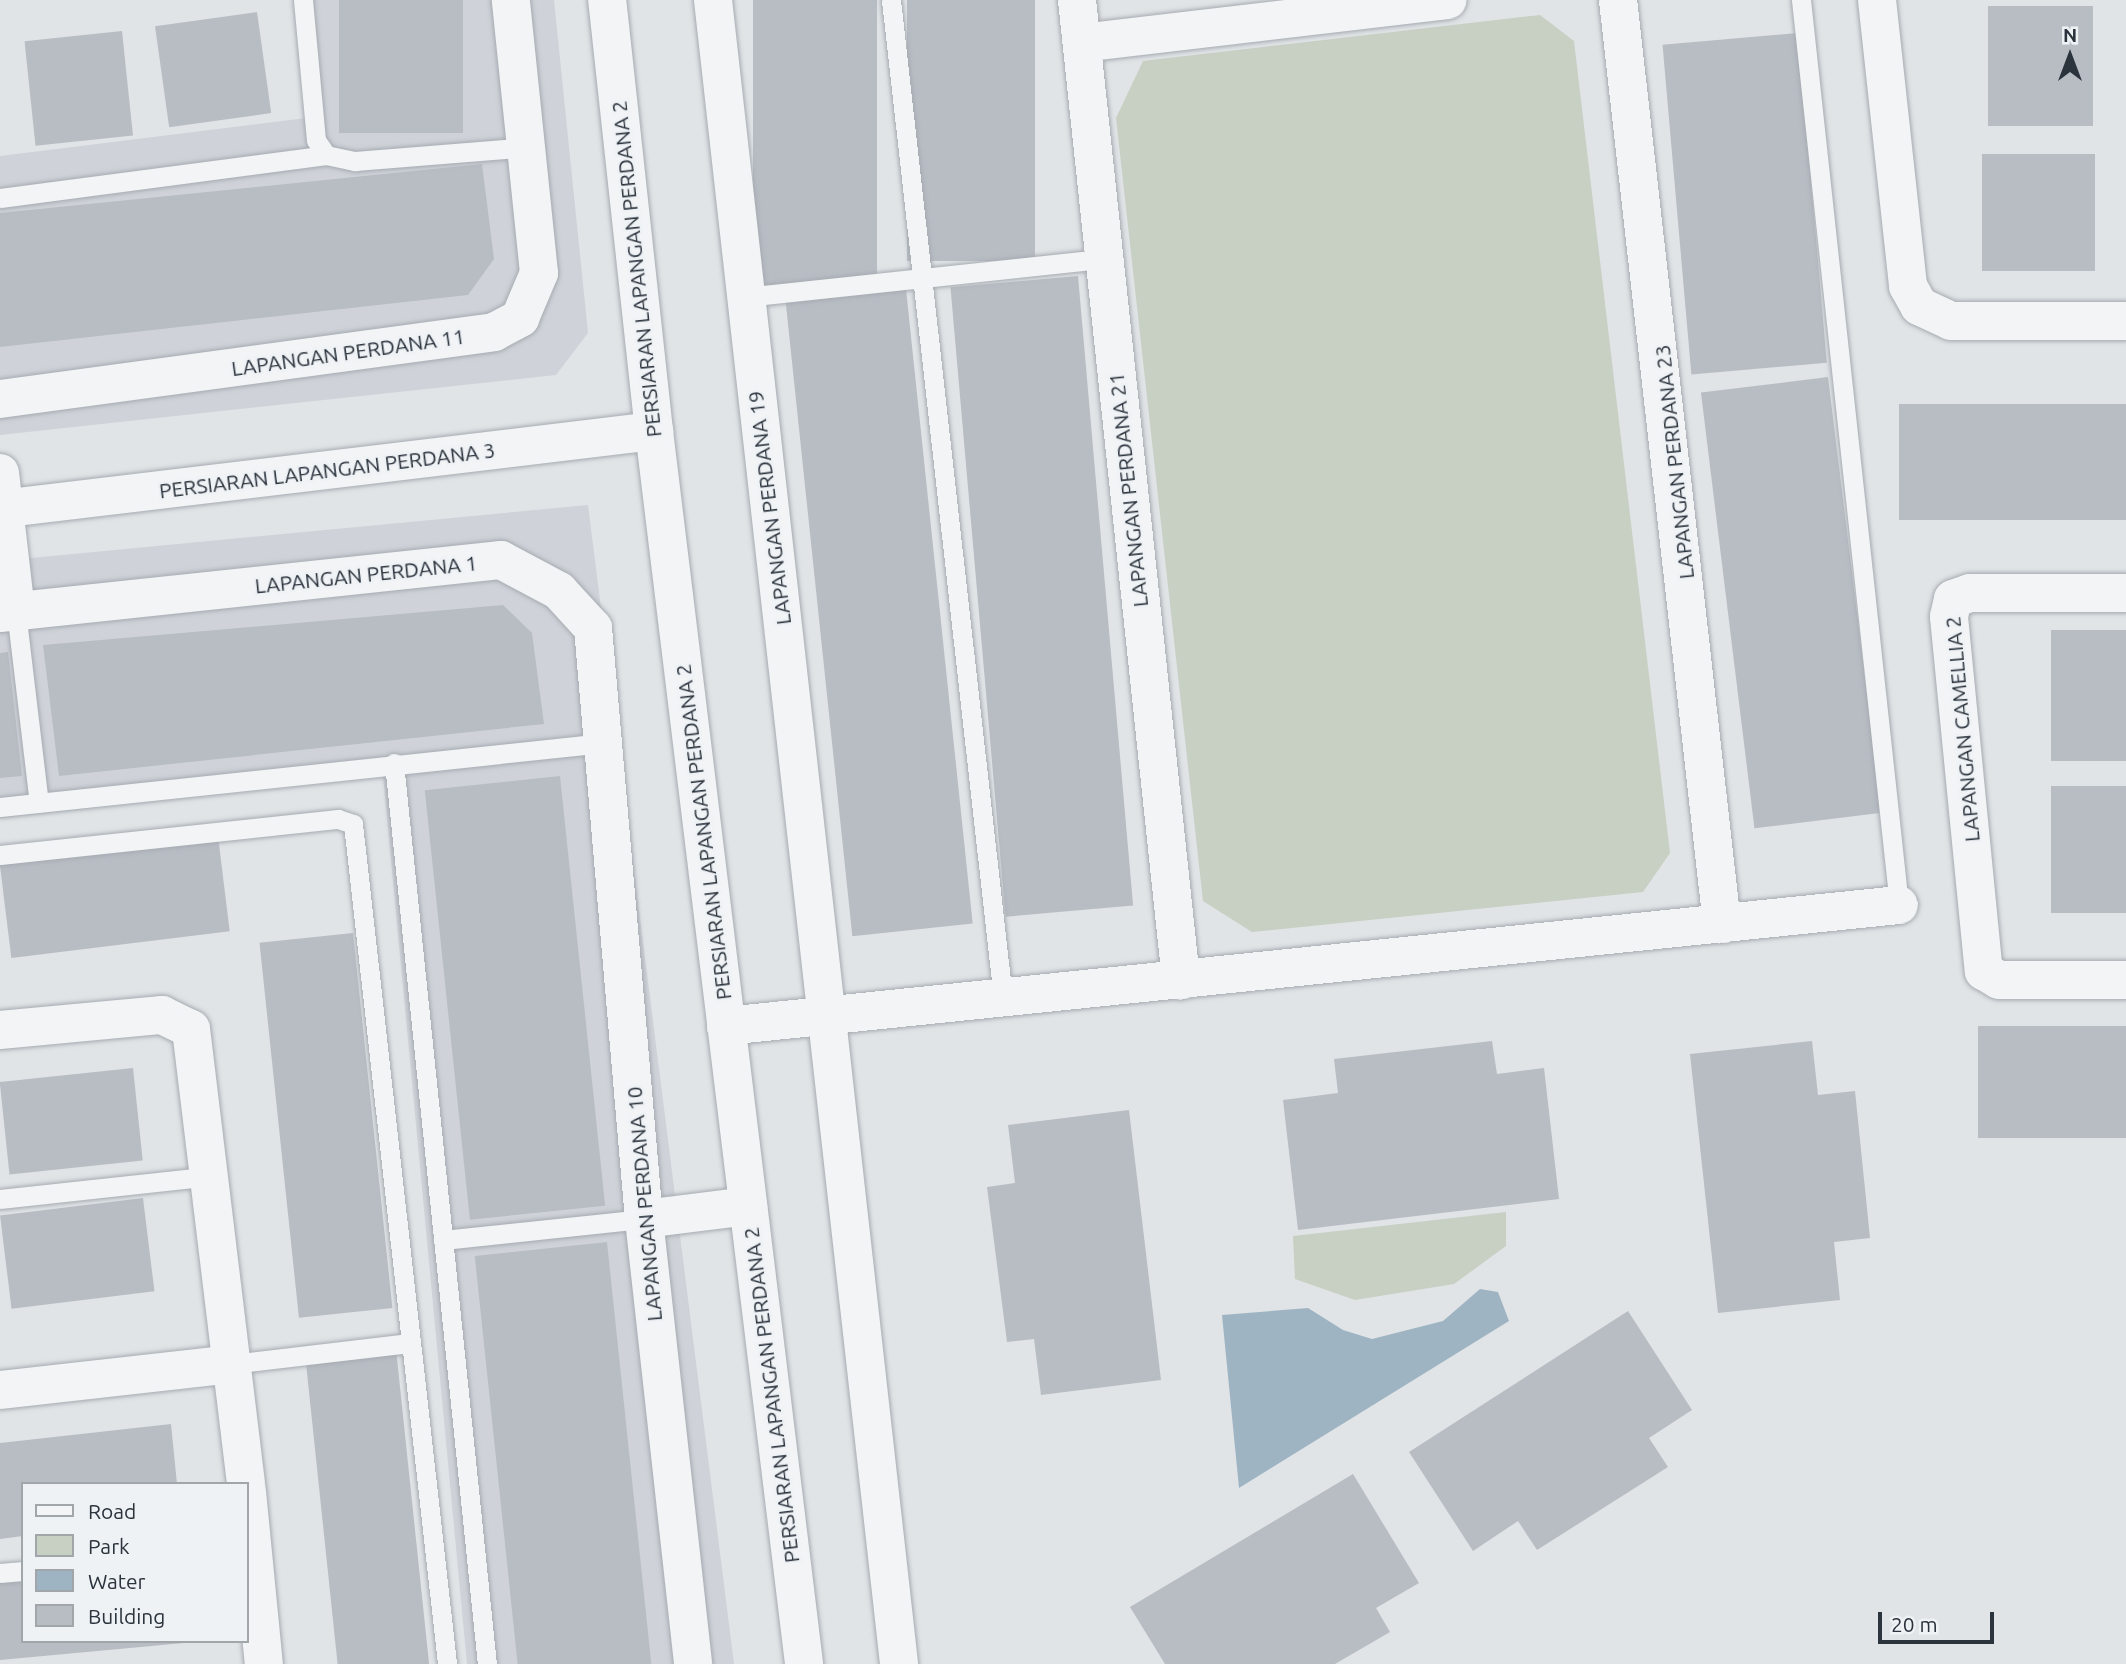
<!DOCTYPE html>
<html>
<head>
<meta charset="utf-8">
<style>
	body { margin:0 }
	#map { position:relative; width:2126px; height:1664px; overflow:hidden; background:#e0e4e7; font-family:Ubuntu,sans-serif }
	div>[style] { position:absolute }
	.built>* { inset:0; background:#cfd3d9 }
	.green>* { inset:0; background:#c7d0c2 }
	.water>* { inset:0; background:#9fb4c3 }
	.building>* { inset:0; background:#b8bdc4; transform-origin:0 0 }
	.roads { filter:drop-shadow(0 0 2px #a6abb1) drop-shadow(0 0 2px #a6abb1) }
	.service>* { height:19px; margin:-9.5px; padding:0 9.5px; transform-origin:9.5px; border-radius:9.5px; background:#f2f4f6 }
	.minor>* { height:38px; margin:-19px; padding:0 19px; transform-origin:19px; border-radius:19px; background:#f2f4f6 }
	.tertiary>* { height:38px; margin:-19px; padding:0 19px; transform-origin:19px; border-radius:19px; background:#f2f4f6 }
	span { translate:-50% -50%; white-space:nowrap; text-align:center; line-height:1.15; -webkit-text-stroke:5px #eff2f5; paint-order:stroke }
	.street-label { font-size:21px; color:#2b333d }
	.legend { position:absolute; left:21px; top:1482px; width:228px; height:161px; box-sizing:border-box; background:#eff2f5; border:2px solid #a1a6ab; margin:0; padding:9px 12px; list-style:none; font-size:21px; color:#2b333d }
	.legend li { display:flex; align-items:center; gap:14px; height:35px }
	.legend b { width:35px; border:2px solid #a1a6ab }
	.north { position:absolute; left:2035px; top:21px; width:70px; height:70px; -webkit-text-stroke:5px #eff2f5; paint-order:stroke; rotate:0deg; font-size:19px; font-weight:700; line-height:28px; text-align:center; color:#2b333d }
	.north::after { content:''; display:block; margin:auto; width:24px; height:32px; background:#2b333d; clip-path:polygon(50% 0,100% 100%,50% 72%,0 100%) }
	.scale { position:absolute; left:1878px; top:1612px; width:116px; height:32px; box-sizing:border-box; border:4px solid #2b333d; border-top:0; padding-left:9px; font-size:21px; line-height:24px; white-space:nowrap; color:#2b333d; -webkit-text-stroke:5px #eff2f5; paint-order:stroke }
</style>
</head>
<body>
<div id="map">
	<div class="built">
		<i style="clip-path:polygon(301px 0,554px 0,588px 333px,556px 375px,0 435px,0 156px,314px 117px)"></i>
		<i style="clip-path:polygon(588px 505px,734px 1664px,467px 1664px,383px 776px,0 818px,0 561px)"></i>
	</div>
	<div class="green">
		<i style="clip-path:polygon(1540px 15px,1574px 41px,1670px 853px,1643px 892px,1252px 932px,1203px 901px,1116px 118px,1143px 61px)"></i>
		<i style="clip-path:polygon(1506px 1212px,1506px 1246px,1454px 1284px,1355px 1300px,1295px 1279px,1293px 1236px)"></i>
	</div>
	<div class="water">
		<i style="clip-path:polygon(1480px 1289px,1498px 1292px,1509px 1321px,1239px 1488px,1222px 1315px,1308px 1308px,1343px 1330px,1372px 1339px,1443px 1321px)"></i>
	</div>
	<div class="building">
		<i style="left:339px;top:0;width:124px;height:133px"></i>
		<i style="left:753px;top:0;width:124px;height:285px"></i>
		<i style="left:907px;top:0;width:128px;height:261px"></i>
		<i style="left:1988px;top:6px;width:105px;height:120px"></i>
		<i style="left:257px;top:12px;width:102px;height:103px;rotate:82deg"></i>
		<i style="left:122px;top:31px;width:105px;height:98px;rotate:84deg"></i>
		<i style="left:1798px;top:33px;width:331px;height:136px;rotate:85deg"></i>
		<i style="left:1982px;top:154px;width:113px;height:117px"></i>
		<i style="clip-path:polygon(482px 164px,494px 259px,468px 295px,0 347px,0 213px)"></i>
		<i style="left:1078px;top:276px;width:632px;height:128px;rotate:85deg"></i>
		<i style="left:906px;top:289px;width:638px;height:121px;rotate:84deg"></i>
		<i style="left:1828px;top:377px;width:439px;height:128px;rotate:83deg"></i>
		<i style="left:1899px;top:404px;width:227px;height:116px"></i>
		<i style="clip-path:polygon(503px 605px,532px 633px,544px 724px,59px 776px,43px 645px)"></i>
		<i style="left:2051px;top:630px;width:75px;height:131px"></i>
		<i style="clip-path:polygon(8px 652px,22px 776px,0 778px,0 653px)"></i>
		<i style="left:560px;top:776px;width:432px;height:136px;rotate:84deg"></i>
		<i style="left:2051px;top:786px;width:75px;height:127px"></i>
		<i style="left:218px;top:836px;width:96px;height:220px;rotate:83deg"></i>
		<i style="left:353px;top:933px;width:377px;height:94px;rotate:84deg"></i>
		<i style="left:1978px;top:1026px;width:148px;height:112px"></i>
		<i style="clip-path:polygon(1492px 1041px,1497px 1074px,1544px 1068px,1559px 1199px,1298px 1230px,1283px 1100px,1338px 1093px,1334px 1059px)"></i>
		<i style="clip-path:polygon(1812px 1041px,1818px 1095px,1855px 1091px,1870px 1238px,1834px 1242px,1840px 1300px,1718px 1313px,1690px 1054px)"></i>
		<i style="left:133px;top:1068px;width:93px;height:134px;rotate:84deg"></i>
		<i style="clip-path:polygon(1129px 1110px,1161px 1380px,1041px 1395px,1034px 1339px,1007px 1342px,987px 1187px,1015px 1183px,1008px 1125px)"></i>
		<i style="left:143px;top:1198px;width:94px;height:144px;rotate:83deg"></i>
		<i style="left:607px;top:1242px;width:424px;height:133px;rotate:84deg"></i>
		<i style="clip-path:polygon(1628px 1311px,1692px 1410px,1649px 1438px,1668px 1467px,1537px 1550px,1518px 1521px,1473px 1551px,1409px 1452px)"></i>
		<i style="left:396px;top:1349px;width:317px;height:91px;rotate:84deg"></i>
		<i style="clip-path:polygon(171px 1424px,177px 1484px,23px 1484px,23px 1536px,0 1539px,0 1443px)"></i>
		<i style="clip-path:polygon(1353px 1474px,1419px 1583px,1376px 1608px,1390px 1632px,1335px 1664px,1165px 1664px,1130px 1607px)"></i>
		<i style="clip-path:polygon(23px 1575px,23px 1641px,184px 1643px,0 1660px,0 1577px)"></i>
	</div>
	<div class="roads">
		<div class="service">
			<i style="left:303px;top:0;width:141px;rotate:84.7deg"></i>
			<i style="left:316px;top:140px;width:18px;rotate:56deg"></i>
			<i style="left:326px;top:155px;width:30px;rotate:12deg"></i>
			<i style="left:355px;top:161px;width:175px;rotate:-4.6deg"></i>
			<i style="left:891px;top:0;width:1004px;rotate:83.6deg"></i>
			<i style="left:1801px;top:0;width:910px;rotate:83.82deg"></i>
			<i style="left:0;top:198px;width:329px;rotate:-7.5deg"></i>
			<i style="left:745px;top:297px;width:360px;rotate:-6.1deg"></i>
			<i style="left:16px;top:611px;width:193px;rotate:83.2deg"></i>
			<i style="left:394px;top:763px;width:906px;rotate:84.11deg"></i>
			<i style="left:0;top:807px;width:607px;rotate:-6.05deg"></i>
			<i style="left:0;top:855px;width:340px;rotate:-6.1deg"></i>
			<i style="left:338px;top:819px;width:16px;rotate:18deg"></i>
			<i style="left:353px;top:824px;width:845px;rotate:83.61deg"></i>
			<i style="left:0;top:1199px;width:212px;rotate:-6.2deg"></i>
			<i style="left:443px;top:1240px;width:202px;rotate:-6deg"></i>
			<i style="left:231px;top:1364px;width:181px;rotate:-6.7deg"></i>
			<i style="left:0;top:1573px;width:23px;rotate:-5deg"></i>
		</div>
		<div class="minor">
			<i style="left:713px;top:0;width:1674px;rotate:83.62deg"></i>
			<i style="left:1077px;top:0;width:986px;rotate:83.94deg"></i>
			<i style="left:1618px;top:0;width:930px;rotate:83.58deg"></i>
			<i style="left:1877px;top:0;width:288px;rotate:83.8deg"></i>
			<i style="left:1908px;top:286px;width:23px;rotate:61deg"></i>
			<i style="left:1919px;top:306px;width:35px;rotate:25deg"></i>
			<i style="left:1951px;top:321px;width:175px"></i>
			<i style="left:1082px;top:43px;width:368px;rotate:-6.7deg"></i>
			<i style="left:0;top:399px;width:499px;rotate:-7.7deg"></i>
			<i style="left:494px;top:332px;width:30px;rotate:-28deg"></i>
			<i style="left:520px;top:318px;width:49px;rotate:-67.1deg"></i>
			<i style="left:539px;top:273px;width:274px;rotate:-95.9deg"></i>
			<i style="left:654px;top:431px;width:1242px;rotate:83.06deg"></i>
			<i style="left:0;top:473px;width:139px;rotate:83.4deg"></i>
			<i style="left:2126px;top:593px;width:156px;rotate:180deg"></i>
			<i style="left:1970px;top:593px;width:18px;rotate:161deg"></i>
			<i style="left:1953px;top:599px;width:18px;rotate:103deg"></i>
			<i style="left:1949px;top:617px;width:356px;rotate:84.4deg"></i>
			<i style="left:1984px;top:971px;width:17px;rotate:31deg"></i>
			<i style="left:1999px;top:980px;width:127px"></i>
			<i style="left:0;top:613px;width:504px;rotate:-6.04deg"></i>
			<i style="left:501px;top:560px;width:66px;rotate:28.1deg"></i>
			<i style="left:559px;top:591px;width:50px;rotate:47.4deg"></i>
			<i style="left:593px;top:628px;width:593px;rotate:85.07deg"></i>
			<i style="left:644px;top:1219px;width:448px;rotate:83.7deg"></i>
			<i style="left:726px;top:1026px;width:1179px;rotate:-5.89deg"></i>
			<i style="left:0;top:1030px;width:163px;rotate:-5.3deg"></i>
			<i style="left:162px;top:1015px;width:32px;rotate:26deg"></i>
			<i style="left:191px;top:1029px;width:458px;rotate:83.1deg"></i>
			<i style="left:644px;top:1219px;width:105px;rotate:-7.1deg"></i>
			<i style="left:0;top:1390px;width:232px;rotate:-6.4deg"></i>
			<i style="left:247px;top:1492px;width:173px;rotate:84.4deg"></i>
		</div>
		<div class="tertiary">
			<i style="left:0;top:509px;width:659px;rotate:-6.8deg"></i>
			<i style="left:654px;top:431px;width:434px;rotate:-96.2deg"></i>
		</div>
	</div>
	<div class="street-label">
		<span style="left:636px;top:269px;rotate:-96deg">PERSIARAN LAPANGAN PERDANA 2</span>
		<span style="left:348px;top:352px;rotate:-8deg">LAPANGAN PERDANA 11</span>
		<span style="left:1674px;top:462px;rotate:-96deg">LAPANGAN PERDANA 23</span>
		<span style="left:327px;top:470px;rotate:-7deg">PERSIARAN LAPANGAN PERDANA 3</span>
		<span style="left:1128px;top:490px;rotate:-96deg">LAPANGAN PERDANA 21</span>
		<span style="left:769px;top:508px;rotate:-97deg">LAPANGAN PERDANA 19</span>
		<span style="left:366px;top:574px;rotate:-6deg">LAPANGAN PERDANA 1</span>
		<span style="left:1962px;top:729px;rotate:-95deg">LAPANGAN CAMELLIA 2</span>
		<span style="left:703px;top:832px;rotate:-97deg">PERSIARAN LAPANGAN PERDANA 2</span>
		<span style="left:644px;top:1204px;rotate:-95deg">LAPANGAN PERDANA 10</span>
		<span style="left:771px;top:1395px;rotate:-97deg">PERSIARAN LAPANGAN PERDANA 2</span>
	</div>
	<ul class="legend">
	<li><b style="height:9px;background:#f2f4f6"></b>Road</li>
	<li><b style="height:19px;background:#c7d0c2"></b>Park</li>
	<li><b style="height:19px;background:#9fb4c3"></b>Water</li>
	<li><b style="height:19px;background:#b8bdc4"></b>Building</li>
	</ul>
	<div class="north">N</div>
	<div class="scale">20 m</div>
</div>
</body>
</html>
